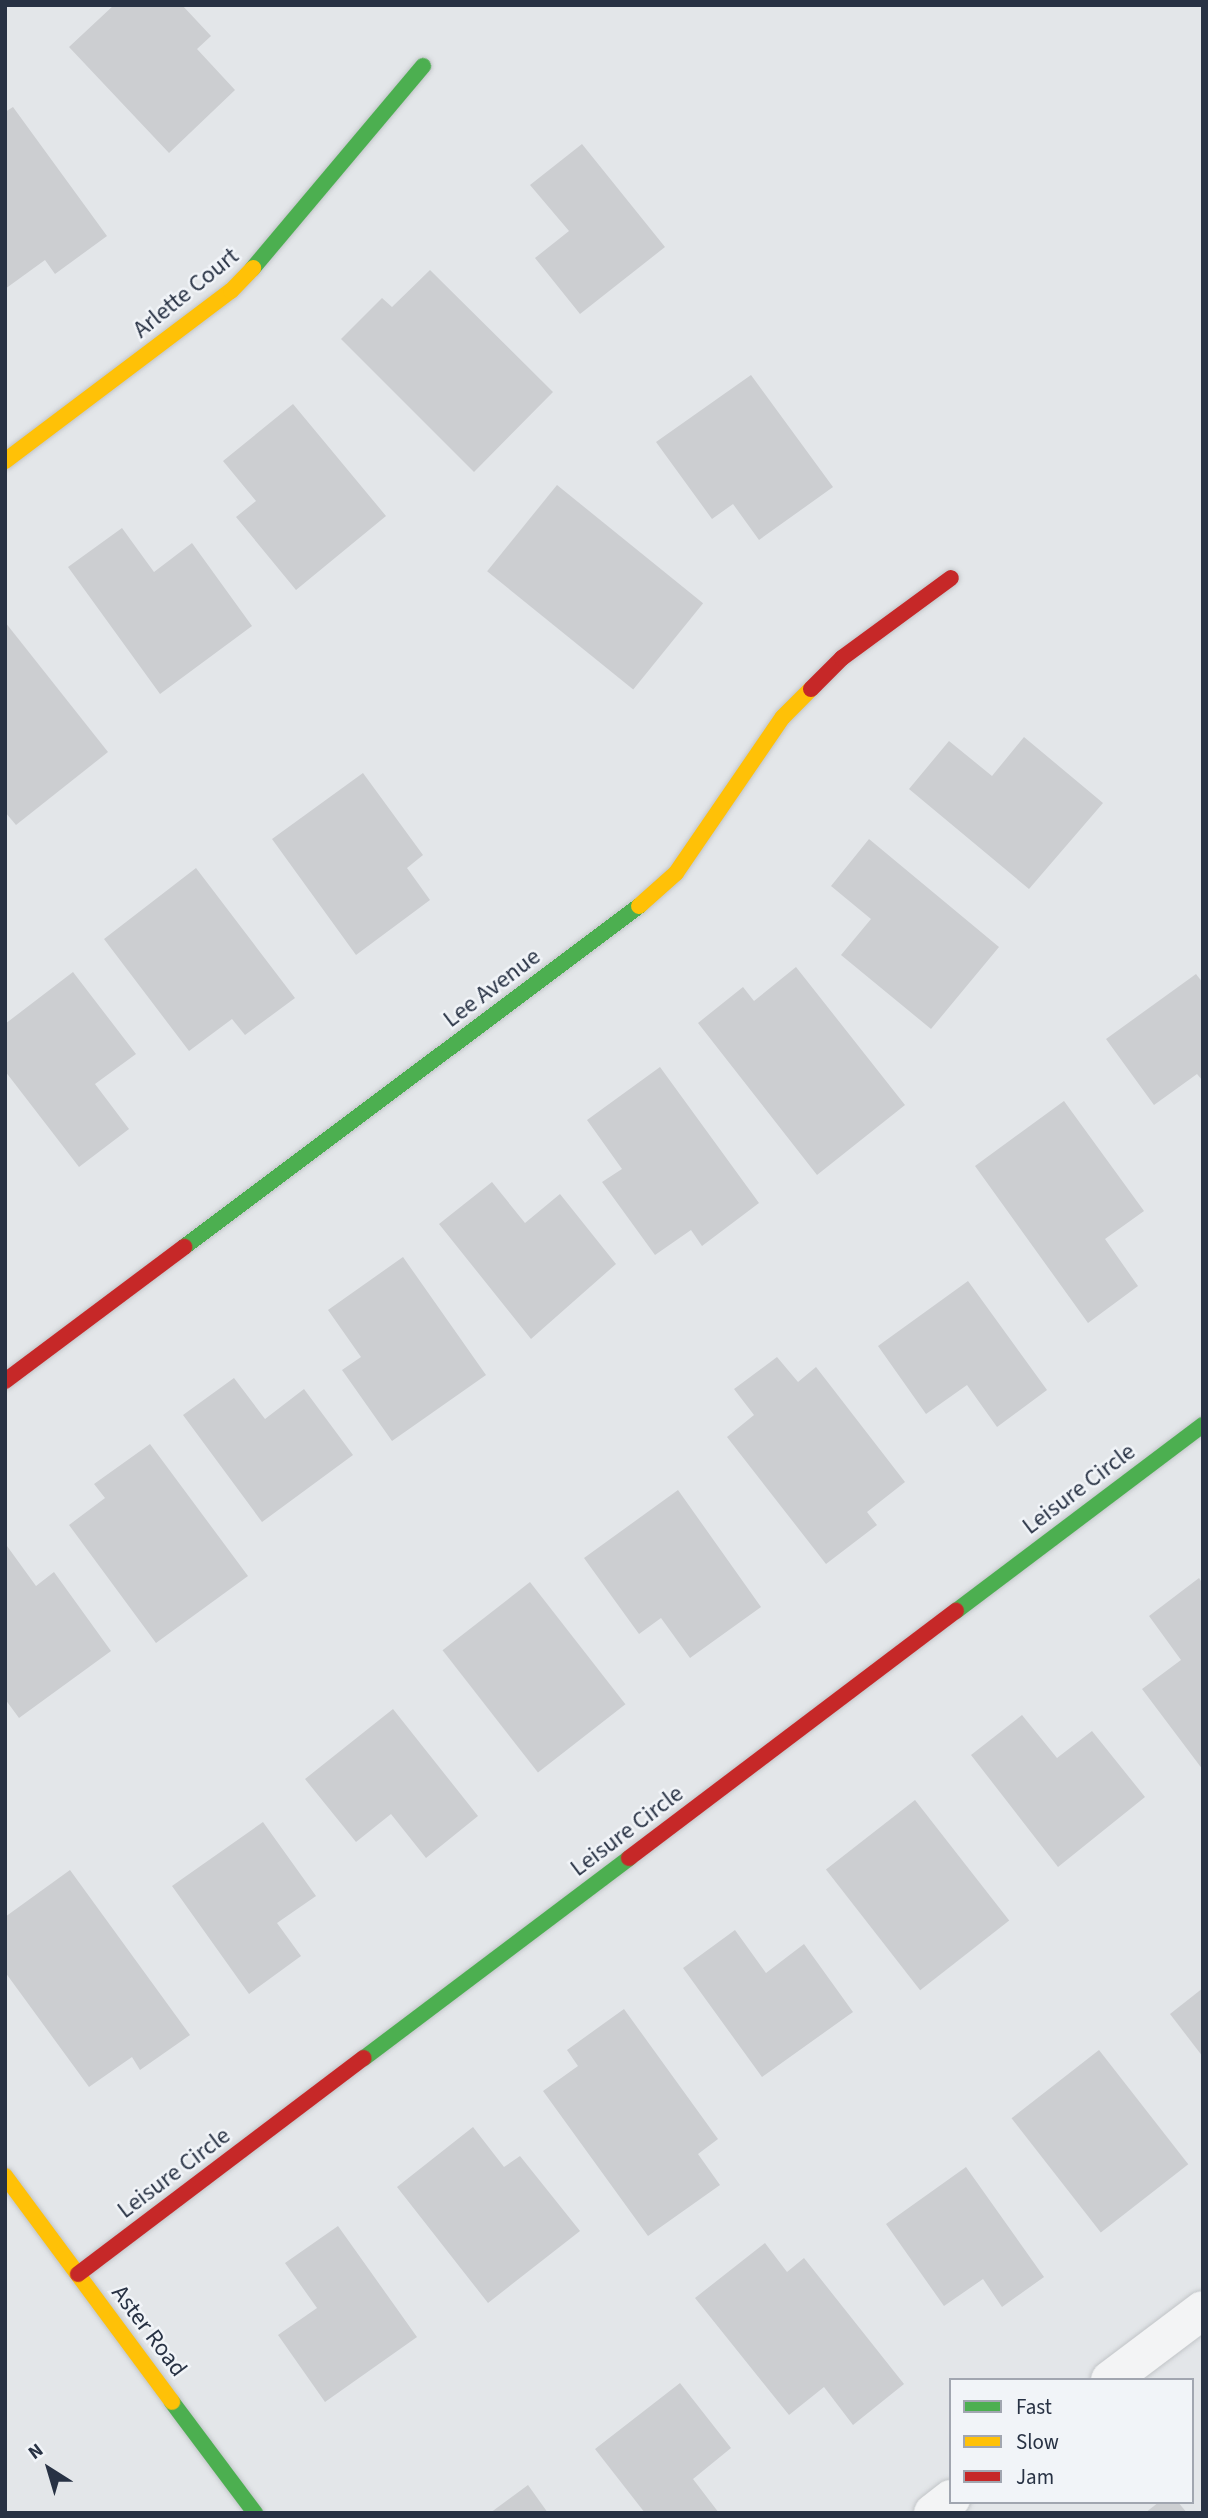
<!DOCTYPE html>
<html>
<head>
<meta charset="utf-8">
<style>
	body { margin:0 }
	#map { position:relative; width:1208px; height:2518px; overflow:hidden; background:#e3e6e9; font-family:"Source Sans 3",sans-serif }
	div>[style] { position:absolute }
	.building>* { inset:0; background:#ccced1; transform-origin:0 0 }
	.roads { filter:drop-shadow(0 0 2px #c1c4c7) drop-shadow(0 0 2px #c1c4c7) }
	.street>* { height:38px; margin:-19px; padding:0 19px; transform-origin:19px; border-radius:19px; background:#f3f4f5 }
	.fast>* { height:16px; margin:-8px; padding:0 8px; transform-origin:8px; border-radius:8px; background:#4caf50 }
	.slow>* { height:16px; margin:-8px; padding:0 8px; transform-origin:8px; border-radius:8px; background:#ffc107 }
	.jam>* { height:16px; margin:-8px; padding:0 8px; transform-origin:8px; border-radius:8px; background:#c62828 }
	span { translate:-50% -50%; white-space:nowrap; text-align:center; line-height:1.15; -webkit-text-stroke:5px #f1f4f8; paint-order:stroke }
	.street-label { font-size:24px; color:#283244 }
	.frame { position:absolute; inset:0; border:7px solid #283244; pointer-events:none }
	.legend { position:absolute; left:949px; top:2378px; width:245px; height:126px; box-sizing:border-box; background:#f1f4f8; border:2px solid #a1a6b0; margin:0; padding:9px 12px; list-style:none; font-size:21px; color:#283244 }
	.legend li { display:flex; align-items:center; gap:14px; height:35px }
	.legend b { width:35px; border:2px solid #a1a6b0 }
	.north { position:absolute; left:14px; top:2434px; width:70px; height:70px; -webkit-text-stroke:5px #f1f4f8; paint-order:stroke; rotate:323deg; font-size:19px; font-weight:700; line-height:28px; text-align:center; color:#283244 }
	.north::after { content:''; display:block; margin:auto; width:24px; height:32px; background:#283244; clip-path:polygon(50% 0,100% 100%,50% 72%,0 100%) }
</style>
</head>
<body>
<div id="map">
	<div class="building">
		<i style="clip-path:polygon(114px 5px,182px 5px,211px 36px,197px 49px,235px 90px,169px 153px,69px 47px)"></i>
		<i style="clip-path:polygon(13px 107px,107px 236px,55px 274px,45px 260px,5px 289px,5px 112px)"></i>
		<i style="clip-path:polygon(582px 144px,665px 247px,580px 314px,535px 258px,569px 231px,530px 185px)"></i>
		<i style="clip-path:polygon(430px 270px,553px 392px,474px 472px,341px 339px,382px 298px,392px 307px)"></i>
		<i style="clip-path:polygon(751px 375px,833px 487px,759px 540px,733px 504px,712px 519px,656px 442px)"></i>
		<i style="clip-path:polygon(293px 404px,386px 516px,296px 590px,236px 517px,256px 501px,223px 461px)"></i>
		<i style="left:557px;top:485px;width:188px;height:111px;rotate:39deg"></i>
		<i style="clip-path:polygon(122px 528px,154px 572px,192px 543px,252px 626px,160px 694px,68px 567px)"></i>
		<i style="clip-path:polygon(5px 622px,108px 752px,16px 825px,5px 812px)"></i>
		<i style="clip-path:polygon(1024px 737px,1103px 803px,1029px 889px,909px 789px,949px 741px,992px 776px)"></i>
		<i style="clip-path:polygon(363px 773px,423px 855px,407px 868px,430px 900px,356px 955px,272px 839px)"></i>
		<i style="clip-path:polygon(869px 839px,999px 947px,931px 1029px,841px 955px,871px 919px,831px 886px)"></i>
		<i style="clip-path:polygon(196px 868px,295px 998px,245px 1035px,232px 1019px,189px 1051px,104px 939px)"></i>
		<i style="clip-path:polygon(796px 967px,905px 1105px,817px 1175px,698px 1023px,743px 987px,754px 1001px)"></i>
		<i style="clip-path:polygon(73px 972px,136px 1054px,95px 1084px,129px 1129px,79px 1167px,5px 1071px,5px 1024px)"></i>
		<i style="clip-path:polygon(1196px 974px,1203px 983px,1203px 1081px,1197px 1074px,1154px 1105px,1106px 1039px)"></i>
		<i style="clip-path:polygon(660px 1067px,759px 1203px,702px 1246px,691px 1230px,655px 1255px,602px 1182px,622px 1169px,587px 1120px)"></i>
		<i style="clip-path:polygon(1064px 1101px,1144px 1211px,1105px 1239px,1138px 1286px,1088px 1323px,975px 1166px)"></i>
		<i style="clip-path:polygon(492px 1182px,525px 1223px,560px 1194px,616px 1264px,531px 1339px,439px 1224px)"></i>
		<i style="clip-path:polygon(403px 1257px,486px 1375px,392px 1441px,342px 1370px,361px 1357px,328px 1310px)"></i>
		<i style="clip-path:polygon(968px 1281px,1047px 1390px,997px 1427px,967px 1385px,926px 1414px,878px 1346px)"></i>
		<i style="clip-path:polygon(777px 1357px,798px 1382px,816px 1367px,905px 1482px,867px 1512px,877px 1525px,826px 1564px,727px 1437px,754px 1415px,734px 1389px)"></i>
		<i style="clip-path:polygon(234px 1378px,265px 1419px,304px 1389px,353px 1455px,262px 1522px,183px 1415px)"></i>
		<i style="clip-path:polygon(150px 1444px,248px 1576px,156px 1643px,69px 1525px,105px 1498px,94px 1484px)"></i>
		<i style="clip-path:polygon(678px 1490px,761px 1607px,690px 1658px,661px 1618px,639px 1634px,584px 1558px)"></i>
		<i style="clip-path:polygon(7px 1546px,36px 1586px,54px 1572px,111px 1651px,19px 1718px,5px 1699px)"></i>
		<i style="clip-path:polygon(1199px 1578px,1203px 1584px,1203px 1770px,1142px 1689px,1181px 1660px,1149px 1616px)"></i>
		<i style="left:530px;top:1582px;width:155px;height:111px;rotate:52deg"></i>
		<i style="clip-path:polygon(393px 1709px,478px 1816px,426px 1858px,391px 1814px,356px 1842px,305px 1779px)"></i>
		<i style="clip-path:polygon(1022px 1715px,1057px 1758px,1092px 1731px,1145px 1797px,1058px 1867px,971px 1755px)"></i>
		<i style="left:915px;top:1800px;width:153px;height:113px;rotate:52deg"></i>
		<i style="clip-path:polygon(263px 1822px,316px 1896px,277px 1923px,301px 1956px,249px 1994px,172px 1886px)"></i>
		<i style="clip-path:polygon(70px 1870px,190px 2035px,140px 2070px,132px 2057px,89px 2087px,5px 1972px,5px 1917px)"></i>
		<i style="clip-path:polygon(735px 1930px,766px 1973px,804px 1944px,853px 2012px,762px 2077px,683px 1968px)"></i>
		<i style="clip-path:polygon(1203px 1988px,1203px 2057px,1170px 2014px)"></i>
		<i style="clip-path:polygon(624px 2009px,718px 2139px,698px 2154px,720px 2185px,648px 2236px,543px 2091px,578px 2066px,567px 2050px)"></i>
		<i style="left:1099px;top:2050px;width:145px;height:111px;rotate:52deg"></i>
		<i style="clip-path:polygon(473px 2127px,504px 2167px,520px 2156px,580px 2231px,488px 2303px,397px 2187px)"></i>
		<i style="clip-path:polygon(966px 2167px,1044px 2277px,1002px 2307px,983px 2279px,944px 2306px,886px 2224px)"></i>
		<i style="clip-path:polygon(338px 2226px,417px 2337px,325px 2402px,278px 2335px,317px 2308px,285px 2263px)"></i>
		<i style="clip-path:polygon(765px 2243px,787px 2272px,804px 2258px,904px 2384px,853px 2425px,824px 2387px,789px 2415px,695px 2298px)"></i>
		<i style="clip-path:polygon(680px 2383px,731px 2448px,693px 2479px,719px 2513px,645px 2513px,595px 2449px)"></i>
		<i style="clip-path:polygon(528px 2485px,548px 2513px,490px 2513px)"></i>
		<i style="clip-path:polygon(1159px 2502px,1178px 2502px,1187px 2513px,1145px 2513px)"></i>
	</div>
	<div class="roads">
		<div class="street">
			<i style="left:1110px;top:2380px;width:116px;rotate:-37deg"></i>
			<i style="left:933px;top:2513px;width:23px;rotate:-38deg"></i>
		</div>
		<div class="fast">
			<i style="left:253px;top:268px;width:264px;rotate:-49.9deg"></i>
			<i style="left:184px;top:1247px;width:569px;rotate:-36.85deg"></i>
			<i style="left:956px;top:1611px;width:309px;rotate:-37deg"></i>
			<i style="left:364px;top:2058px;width:332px;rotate:-37deg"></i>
			<i style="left:172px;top:2402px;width:139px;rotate:53.2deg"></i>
		</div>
		<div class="slow">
			<i style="left:5px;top:461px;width:283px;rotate:-37deg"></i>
			<i style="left:231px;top:291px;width:32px;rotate:-46deg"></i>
			<i style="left:639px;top:906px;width:50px;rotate:-41.7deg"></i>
			<i style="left:676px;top:873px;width:189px;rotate:-55.6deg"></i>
			<i style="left:783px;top:717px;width:40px;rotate:-45deg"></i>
			<i style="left:5px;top:2176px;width:281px;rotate:53.5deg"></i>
		</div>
		<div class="jam">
			<i style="left:811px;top:689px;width:44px;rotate:-45deg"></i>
			<i style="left:842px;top:658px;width:135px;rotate:-36.3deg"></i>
			<i style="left:5px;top:1381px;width:224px;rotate:-36.8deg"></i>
			<i style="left:629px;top:1858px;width:410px;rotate:-37.1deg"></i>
			<i style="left:78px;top:2274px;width:358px;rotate:-37.1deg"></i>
		</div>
	</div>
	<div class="street-label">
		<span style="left:186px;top:293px;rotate:-39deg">Arlette Court</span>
		<span style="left:492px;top:988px;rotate:-37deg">Lee Avenue</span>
		<span style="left:1079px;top:1489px;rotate:-37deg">Leisure Circle</span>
		<span style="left:627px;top:1831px;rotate:-37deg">Leisure Circle</span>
		<span style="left:174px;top:2173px;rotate:-37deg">Leisure Circle</span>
		<span style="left:149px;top:2331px;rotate:53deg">Aster Road</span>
	</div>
	<div class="frame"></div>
	<ul class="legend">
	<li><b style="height:9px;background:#4caf50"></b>Fast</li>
	<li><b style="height:9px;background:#ffc107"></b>Slow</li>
	<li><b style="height:9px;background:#c62828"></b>Jam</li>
	</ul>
	<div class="north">N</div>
</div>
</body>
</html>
